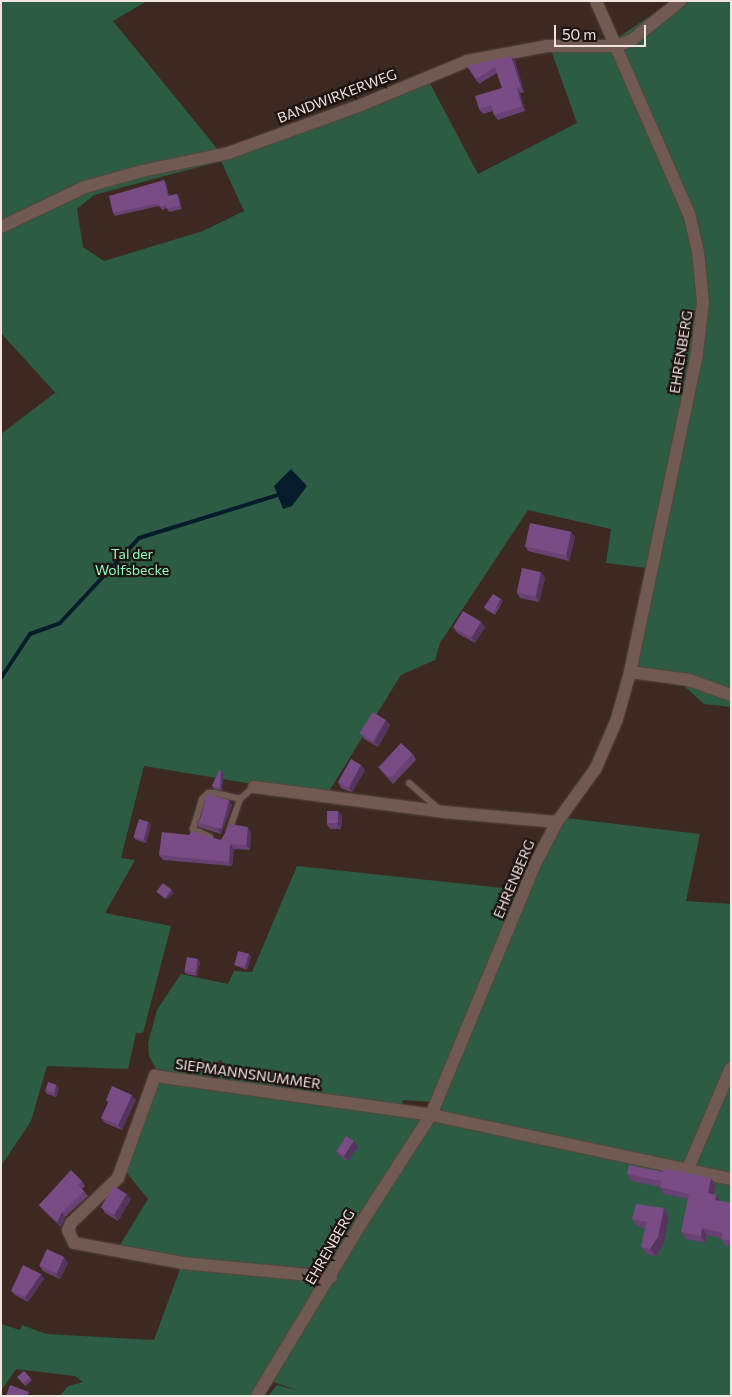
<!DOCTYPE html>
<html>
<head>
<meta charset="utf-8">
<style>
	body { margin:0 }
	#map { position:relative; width:732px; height:1397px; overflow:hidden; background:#3c2922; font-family:Commissioner,sans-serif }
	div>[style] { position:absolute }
	.green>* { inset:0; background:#2c5d44 }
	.water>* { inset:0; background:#061c2b }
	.stream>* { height:4px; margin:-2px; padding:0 2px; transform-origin:2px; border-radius:2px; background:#061c2b }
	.roads { filter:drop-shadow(0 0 1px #55453e) drop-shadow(0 0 1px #55453e) }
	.lane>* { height:6px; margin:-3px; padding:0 3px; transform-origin:3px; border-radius:3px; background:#705a52 }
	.street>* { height:12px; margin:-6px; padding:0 6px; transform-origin:6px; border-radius:6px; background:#705a52 }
	.wall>* { inset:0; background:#694172; transform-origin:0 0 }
	.shaded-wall>* { inset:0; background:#55355d; transform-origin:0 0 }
	.building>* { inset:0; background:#7a4c85; transform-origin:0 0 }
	span { translate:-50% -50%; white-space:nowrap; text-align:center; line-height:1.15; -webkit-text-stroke:4.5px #1d1411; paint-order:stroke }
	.street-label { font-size:14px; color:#f2e5e0 }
	.park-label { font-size:14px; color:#8efdc1 }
	.frame { position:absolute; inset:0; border:2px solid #f2e5e0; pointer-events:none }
	.scale { position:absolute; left:554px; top:25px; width:92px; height:22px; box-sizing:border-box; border:2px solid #f2e5e0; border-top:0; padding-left:6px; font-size:15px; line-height:18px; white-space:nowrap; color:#f2e5e0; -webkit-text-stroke:4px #1d1411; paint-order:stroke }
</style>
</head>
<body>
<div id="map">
	<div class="green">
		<i style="clip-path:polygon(evenodd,1px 1px,147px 1px,113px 21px,224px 157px,427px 78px,478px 174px,577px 123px,550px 47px,613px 41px,672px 1px,731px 1px,731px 707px,704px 704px,684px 686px,631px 677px,647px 568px,606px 563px,611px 529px,528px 510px,440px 643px,435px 660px,401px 675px,326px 796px,144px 766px,121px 858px,135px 860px,105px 913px,171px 926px,143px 1033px,136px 1033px,128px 1069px,47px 1066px,31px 1121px,1px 1166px,1px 434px,55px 393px,60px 398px,1px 333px,1px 1px,221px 161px,244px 211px,203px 231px,104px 261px,83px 247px,77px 209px,94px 195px,221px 161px)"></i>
		<i style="clip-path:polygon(566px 818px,700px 834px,686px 901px,731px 904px,731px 1059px,723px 1076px,731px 1077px,731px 1396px,268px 1396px,277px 1385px,300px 1391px,267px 1380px,256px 1396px,60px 1396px,68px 1386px,83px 1382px,75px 1376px,16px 1369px,1px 1391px,1px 1324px,20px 1330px,22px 1325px,46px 1334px,154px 1340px,183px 1261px,335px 1273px,433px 1113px,522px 899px)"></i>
		<i style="clip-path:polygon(297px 866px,521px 890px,435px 1102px,403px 1100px,400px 1108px,422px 1119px,333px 1265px,325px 1269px,184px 1260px,120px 1245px,148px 1199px,126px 1172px,157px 1080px,216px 1088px,222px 1061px,219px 1060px,211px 1081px,156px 1069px,149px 1056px,148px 1043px,157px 1010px,181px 974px,228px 984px,234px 971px,252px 972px)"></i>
	</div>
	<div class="water">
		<i style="clip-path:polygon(291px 469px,307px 486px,292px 506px,283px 509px,274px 486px)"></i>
	</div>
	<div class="stream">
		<i style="left:1px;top:678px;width:53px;rotate:-56.6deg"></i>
		<i style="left:30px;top:634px;width:32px;rotate:-20deg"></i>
		<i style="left:60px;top:623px;width:116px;rotate:-47.1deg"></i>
		<i style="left:139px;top:538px;width:149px;rotate:-17.2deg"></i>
	</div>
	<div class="roads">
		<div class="lane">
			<i style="left:409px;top:783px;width:38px;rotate:41deg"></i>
			<i style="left:229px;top:831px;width:34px;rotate:-71deg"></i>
			<i style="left:240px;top:799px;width:18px;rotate:-41deg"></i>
			<i style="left:210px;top:837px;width:19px;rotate:-155deg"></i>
			<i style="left:193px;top:829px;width:31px;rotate:-73deg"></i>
			<i style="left:202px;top:799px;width:8px;rotate:-45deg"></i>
			<i style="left:208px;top:793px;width:7px"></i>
			<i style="left:215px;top:793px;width:26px;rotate:13deg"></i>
		</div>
		<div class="street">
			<i style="left:1px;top:227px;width:93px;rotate:-25.5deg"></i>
			<i style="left:85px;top:187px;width:59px;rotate:-15.7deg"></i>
			<i style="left:142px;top:171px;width:88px;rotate:-11.8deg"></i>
			<i style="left:228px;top:153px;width:141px;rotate:-19.8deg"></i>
			<i style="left:361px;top:105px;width:115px;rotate:-22.5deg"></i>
			<i style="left:467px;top:61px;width:81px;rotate:-10.6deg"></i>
			<i style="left:547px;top:46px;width:70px"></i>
			<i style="left:617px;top:46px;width:16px;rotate:-22deg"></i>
			<i style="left:632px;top:40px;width:62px;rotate:-39.1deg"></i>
			<i style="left:630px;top:672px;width:60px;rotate:7.7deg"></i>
			<i style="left:689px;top:680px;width:45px;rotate:19.7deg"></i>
			<i style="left:254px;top:787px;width:192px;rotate:7.5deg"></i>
			<i style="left:444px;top:812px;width:113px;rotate:5.1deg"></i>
			<i style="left:687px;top:1171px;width:112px;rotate:-66.9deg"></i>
			<i style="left:331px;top:1277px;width:149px;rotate:-174.6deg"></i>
			<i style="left:183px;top:1263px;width:111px;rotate:-169.6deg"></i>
			<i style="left:74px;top:1243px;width:14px;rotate:-115deg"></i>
			<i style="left:68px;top:1230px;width:8px;rotate:-67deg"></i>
			<i style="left:71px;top:1223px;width:65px;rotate:-43.8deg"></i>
			<i style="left:118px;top:1178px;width:109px;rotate:-70.1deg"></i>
			<i style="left:155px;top:1076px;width:280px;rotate:8deg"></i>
			<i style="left:432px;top:1115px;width:306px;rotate:12.1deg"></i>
			<i style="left:257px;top:1396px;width:200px;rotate:-58.9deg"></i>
			<i style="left:360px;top:1225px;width:131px;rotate:-57.2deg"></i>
			<i style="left:431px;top:1115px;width:269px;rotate:-67.5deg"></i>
			<i style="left:534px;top:866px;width:50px;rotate:-62.4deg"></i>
			<i style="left:557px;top:822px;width:67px;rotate:-54.2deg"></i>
			<i style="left:596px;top:768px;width:53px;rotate:-66.8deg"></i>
			<i style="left:617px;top:719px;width:49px;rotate:-74.5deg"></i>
			<i style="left:630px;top:672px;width:319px;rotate:-78.1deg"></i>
			<i style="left:696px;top:360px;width:58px;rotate:-83.1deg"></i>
			<i style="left:703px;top:302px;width:50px;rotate:-95.7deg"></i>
			<i style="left:698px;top:252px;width:39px;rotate:-103deg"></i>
			<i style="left:689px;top:214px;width:232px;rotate:-113.6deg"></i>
		</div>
	</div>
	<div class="wall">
		<i style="clip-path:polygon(515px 61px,524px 92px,520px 93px,525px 111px,498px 120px,494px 115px,493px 111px,483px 114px,479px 109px,502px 88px,497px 73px,479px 84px,467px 66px)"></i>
		<i style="clip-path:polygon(164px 180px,166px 183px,169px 196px,177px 194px,179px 197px,182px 209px,169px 212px,167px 208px,162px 210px,159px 206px,115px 216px,113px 213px)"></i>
		<i style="clip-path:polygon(575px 537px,569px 561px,528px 551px,525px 546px)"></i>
		<i style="clip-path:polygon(541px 572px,545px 578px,539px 602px,520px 598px,517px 593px)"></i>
		<i style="clip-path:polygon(501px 599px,503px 601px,495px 615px,486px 610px,484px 607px)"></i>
		<i style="clip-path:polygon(481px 622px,485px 627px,475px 643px,457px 633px,453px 627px)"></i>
		<i style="clip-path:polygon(386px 720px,390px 725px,378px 747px,364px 739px,361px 734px)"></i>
		<i style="clip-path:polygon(413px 754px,416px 760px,393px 784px,382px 772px,378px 767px)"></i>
		<i style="clip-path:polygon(361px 765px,365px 770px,352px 792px,348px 791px,341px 788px,338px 782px)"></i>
		<i style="clip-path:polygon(221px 771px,223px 773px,222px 790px,214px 789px,212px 786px)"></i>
		<i style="clip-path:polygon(229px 800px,232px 805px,221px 834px,199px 827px,196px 822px)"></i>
		<i style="clip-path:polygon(342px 816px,341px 829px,330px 829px,326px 823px)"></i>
		<i style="clip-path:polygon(151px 824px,146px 843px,136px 840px,134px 837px)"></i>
		<i style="clip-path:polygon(251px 832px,250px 850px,234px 849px,232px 866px,163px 860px,159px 855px)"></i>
		<i style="clip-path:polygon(249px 954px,251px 957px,247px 970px,236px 966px,234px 964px)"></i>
		<i style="clip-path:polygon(200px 962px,197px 976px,186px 974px,184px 971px)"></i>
		<i style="clip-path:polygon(59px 1088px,56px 1097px,47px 1094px,45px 1091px)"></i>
		<i style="clip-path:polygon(106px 1100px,136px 1100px,122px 1130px,105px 1123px,101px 1118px,108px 1103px)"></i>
		<i style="clip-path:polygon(358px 1147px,348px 1161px,339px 1156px,336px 1151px)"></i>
		<i style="clip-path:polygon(627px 1174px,716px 1185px,714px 1194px,720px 1201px,731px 1203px,731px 1247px,726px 1246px,721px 1239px,721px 1238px,707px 1235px,705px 1243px,686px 1239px,681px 1232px,688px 1199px,664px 1194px,660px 1187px,632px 1181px)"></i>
		<i style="clip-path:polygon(82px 1181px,85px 1186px,82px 1189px,88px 1196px,65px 1217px,61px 1227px,43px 1210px,39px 1205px)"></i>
		<i style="clip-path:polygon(131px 1199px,118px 1221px,105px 1213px,102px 1208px)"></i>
		<i style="clip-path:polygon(664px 1208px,669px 1216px,664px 1244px,656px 1256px,647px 1254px,641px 1247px,645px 1228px,638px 1227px,632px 1219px)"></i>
		<i style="clip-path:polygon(68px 1263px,60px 1279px,43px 1271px,39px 1265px)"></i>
		<i style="clip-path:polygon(41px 1274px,44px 1279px,28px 1302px,15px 1295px,11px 1291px)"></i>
		<i style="left:24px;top:1371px;width:12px;height:9px;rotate:48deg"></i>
	</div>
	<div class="shaded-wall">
		<i style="clip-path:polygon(511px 56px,515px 61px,524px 92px,521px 87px)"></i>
		<i style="clip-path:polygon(517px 88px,520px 93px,525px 111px,522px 106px)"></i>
		<i style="clip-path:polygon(164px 180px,166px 183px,169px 199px,168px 196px)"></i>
		<i style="clip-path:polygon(177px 194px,179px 197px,182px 209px,180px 206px)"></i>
		<i style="clip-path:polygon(571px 532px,575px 537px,569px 561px,566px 555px)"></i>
		<i style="clip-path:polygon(541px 572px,545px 578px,539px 602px,536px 597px)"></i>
		<i style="left:501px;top:599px;width:3px;height:16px;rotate:45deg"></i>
		<i style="clip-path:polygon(481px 622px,485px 627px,475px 643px,471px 638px)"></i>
		<i style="clip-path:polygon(386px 720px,390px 725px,378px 747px,374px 742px)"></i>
		<i style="clip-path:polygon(361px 765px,365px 770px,352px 792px,349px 787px)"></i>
		<i style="clip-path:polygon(221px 771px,223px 773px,222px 790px,220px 788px)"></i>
		<i style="clip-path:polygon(229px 800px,232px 805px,221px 834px,218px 829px)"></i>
		<i style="clip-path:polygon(338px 811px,342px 816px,341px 829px,337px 824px)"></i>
		<i style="clip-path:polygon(149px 822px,151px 824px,146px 843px,144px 840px)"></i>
		<i style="clip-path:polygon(248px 827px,251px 832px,250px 850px,246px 845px)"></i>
		<i style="clip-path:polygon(230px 844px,234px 849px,232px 866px,229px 862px)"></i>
		<i style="left:172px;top:890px;width:4px;height:11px;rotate:56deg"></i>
		<i style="clip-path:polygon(249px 954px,251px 957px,247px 970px,245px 967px)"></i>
		<i style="clip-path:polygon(198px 959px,200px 962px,197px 976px,195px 974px)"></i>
		<i style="clip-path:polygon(57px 1085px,59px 1088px,56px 1097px,54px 1094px)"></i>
		<i style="clip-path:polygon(132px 1095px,136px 1100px,122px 1130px,118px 1125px)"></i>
		<i style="clip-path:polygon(354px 1141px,358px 1147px,348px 1161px,344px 1156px)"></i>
		<i style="clip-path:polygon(711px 1178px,716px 1185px,713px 1200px,708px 1193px)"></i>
		<i style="clip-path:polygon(127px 1194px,131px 1199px,118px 1221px,114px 1215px)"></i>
		<i style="clip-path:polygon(716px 1195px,721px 1202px,715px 1200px)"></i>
		<i style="clip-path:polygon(664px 1208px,669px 1216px,664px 1244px,656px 1256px,650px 1249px)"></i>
		<i style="clip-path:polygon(62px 1212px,65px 1217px,61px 1227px,57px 1222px)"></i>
		<i style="clip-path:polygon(702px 1228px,707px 1235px,705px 1243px,701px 1236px)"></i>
		<i style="clip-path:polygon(64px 1257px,68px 1263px,60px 1279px,56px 1274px)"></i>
		<i style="clip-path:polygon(41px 1274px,44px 1279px,28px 1302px,25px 1297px)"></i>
	</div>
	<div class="building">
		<i style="clip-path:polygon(511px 56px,521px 87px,517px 88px,522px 106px,494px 115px,491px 105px,479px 109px,475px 96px,502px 88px,495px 67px,476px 79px,467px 66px)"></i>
		<i style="clip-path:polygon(164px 180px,168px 196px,177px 194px,180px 206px,167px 209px,166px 205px,160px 207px,159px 203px,113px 213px,109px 196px)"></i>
		<i style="left:530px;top:523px;width:42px;height:24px;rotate:12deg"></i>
		<i style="left:522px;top:568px;width:19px;height:25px;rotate:12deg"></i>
		<i style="clip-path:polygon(493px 594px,501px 599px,493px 613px,484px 607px)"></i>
		<i style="left:463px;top:611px;width:21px;height:19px;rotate:31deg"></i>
		<i style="left:373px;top:712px;width:15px;height:25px;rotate:32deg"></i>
		<i style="left:401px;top:743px;width:16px;height:33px;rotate:43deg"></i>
		<i style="clip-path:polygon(351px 759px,361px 765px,349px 787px,344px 786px,338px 782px)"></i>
		<i style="clip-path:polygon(219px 770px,221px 771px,220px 788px,212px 786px)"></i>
		<i style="left:207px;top:794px;width:23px;height:30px;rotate:15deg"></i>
		<i style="left:327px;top:811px;width:11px;height:12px"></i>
		<i style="left:139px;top:819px;width:10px;height:19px;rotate:17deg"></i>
		<i style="clip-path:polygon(230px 824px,248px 827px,246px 845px,230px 844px,229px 862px,159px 855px,162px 832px,189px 835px,191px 831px,221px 840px)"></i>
		<i style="left:163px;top:883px;width:11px;height:11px;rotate:38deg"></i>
		<i style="left:238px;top:951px;width:11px;height:14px;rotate:15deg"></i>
		<i style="left:187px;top:957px;width:11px;height:14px;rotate:10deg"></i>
		<i style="left:48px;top:1082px;width:9px;height:9px;rotate:18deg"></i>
		<i style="clip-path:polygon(112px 1086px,132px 1095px,118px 1125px,101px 1118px,109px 1101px,106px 1100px)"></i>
		<i style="left:346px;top:1136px;width:9px;height:18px;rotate:32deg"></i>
		<i style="clip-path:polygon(629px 1165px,663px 1172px,664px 1168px,711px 1178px,708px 1193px,716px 1195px,715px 1200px,731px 1203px,731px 1241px,721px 1239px,723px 1233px,702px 1228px,701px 1236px,681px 1232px,689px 1194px,660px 1187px,661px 1181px,627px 1174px)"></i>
		<i style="clip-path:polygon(71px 1170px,82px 1181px,78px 1185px,84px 1191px,62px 1212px,57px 1222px,39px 1205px)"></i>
		<i style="left:114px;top:1186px;width:15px;height:25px;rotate:32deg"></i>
		<i style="clip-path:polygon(636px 1204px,664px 1208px,658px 1237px,650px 1249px,641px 1247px,647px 1222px,632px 1219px)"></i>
		<i style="left:47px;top:1249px;width:19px;height:18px;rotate:25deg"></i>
		<i style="clip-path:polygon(23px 1265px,41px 1274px,25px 1297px,11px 1291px)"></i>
		<i style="left:24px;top:1371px;width:9px;height:9px;rotate:49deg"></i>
		<i style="clip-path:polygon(10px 1385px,29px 1392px,27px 1396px,6px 1396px)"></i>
	</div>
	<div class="street-label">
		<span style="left:337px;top:96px;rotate:-21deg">BANDWIRKERWEG</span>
		<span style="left:681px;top:352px;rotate:-81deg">EHRENBERG</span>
		<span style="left:514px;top:879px;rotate:-67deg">EHRENBERG</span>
		<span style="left:248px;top:1074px;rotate:8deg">SIEPMANNSNUMMER</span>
		<span style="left:330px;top:1247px;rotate:-60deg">EHRENBERG</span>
	</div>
	<div class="park-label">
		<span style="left:132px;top:562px">Tal der<br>Wolfsbecke</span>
	</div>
	<div class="frame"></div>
	<div class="scale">50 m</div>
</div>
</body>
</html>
